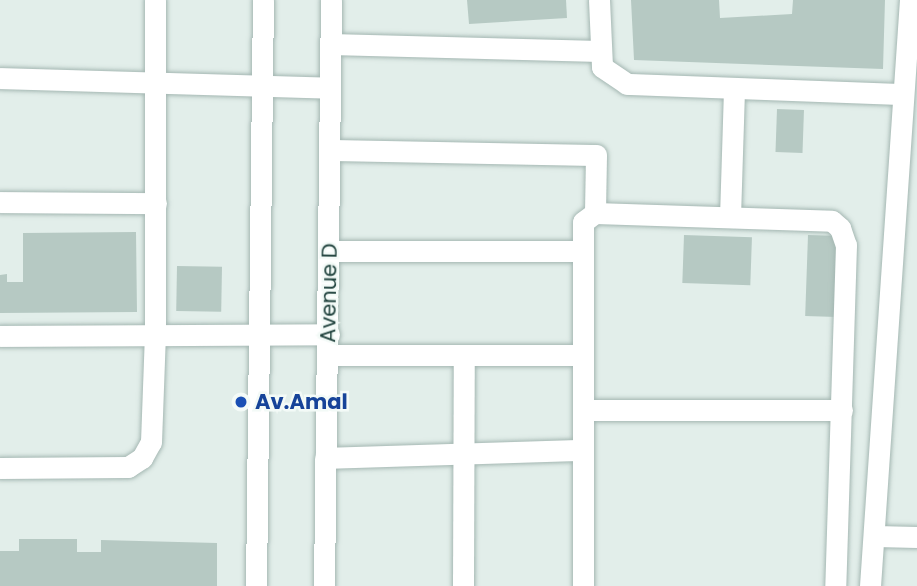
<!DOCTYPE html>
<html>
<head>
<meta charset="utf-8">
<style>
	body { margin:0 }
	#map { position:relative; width:917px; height:586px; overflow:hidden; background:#e2eeea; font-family:Poppins,sans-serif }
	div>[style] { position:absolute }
	.building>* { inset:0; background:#b6c9c3; transform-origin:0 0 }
	.roads { filter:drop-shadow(0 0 2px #a4b7b2) drop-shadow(0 0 2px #a4b7b2) }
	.minor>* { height:21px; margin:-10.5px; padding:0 10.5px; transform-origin:10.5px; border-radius:10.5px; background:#fff }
	.dots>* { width:19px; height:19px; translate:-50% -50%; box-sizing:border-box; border:4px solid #f3faf7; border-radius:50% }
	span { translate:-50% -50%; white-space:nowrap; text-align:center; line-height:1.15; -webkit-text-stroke:5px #f3faf7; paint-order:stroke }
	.street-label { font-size:21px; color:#1f413c }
	.transit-label { font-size:21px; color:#164399; font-weight:700 }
	.left { translate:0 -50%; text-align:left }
</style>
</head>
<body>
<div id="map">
	<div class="building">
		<i style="clip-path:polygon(467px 0,566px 0,567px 18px,469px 24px)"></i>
		<i style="clip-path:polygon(631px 0,719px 0,720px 18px,792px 14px,793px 0,885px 0,883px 69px,634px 60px)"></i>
		<i style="left:777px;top:109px;width:27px;height:43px;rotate:2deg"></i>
		<i style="clip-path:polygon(136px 232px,137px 312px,0 313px,0 275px,7px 274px,7px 282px,23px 282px,23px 233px)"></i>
		<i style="left:684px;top:235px;width:68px;height:48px;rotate:2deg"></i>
		<i style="left:808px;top:235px;width:32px;height:81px;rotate:2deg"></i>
		<i style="left:177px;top:266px;width:45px;height:45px;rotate:1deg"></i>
		<i style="clip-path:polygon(19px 539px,77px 539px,77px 552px,101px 552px,101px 540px,217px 543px,217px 586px,0 586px,0 551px,19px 551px)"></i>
	</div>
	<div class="roads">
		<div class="minor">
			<i style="left:599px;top:0;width:67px;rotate:87.4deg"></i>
			<i style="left:602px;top:67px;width:30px;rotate:34deg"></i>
			<i style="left:627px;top:84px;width:276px;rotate:2.1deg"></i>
			<i style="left:331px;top:44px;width:268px;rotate:1.5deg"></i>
			<i style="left:0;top:78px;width:329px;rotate:1.7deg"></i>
			<i style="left:330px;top:150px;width:266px;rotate:1.1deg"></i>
			<i style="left:596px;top:155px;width:58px;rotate:91deg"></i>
			<i style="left:0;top:202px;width:156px;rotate:0.4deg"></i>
			<i style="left:730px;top:217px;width:128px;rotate:-88.2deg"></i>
			<i style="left:329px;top:251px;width:254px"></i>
			<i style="left:0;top:336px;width:329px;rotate:-0.3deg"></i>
			<i style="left:328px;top:355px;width:255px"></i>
			<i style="left:583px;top:410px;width:259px"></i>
			<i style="left:325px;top:458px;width:258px;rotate:-1.8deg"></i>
			<i style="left:0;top:468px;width:128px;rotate:-0.4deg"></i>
			<i style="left:128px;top:467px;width:17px;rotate:-33deg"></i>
			<i style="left:142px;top:458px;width:18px;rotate:-61deg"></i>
			<i style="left:151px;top:442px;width:109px;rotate:-87.9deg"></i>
			<i style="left:155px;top:333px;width:333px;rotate:-90deg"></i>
			<i style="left:875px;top:536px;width:42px;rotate:1.4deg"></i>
			<i style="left:256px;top:586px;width:586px;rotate:-89.32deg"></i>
			<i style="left:324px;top:586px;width:586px;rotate:-89.32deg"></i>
			<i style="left:463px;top:586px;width:231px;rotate:-89.8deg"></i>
			<i style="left:583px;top:586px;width:364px;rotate:-90deg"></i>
			<i style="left:583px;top:222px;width:15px;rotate:-37deg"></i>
			<i style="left:595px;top:213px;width:237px;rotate:1.9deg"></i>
			<i style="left:832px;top:221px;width:11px;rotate:41deg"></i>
			<i style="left:840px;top:228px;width:18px;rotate:71deg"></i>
			<i style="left:846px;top:245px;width:341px;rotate:91.8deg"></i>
			<i style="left:870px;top:586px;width:587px;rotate:-86.1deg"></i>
		</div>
	</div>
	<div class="dots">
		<i style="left:241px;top:402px;background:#1a4fb4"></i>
	</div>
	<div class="street-label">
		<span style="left:329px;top:293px;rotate:-89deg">Avenue D</span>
	</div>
	<div class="transit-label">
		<span class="left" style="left:255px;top:402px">Av.Amal</span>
	</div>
</div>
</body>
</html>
